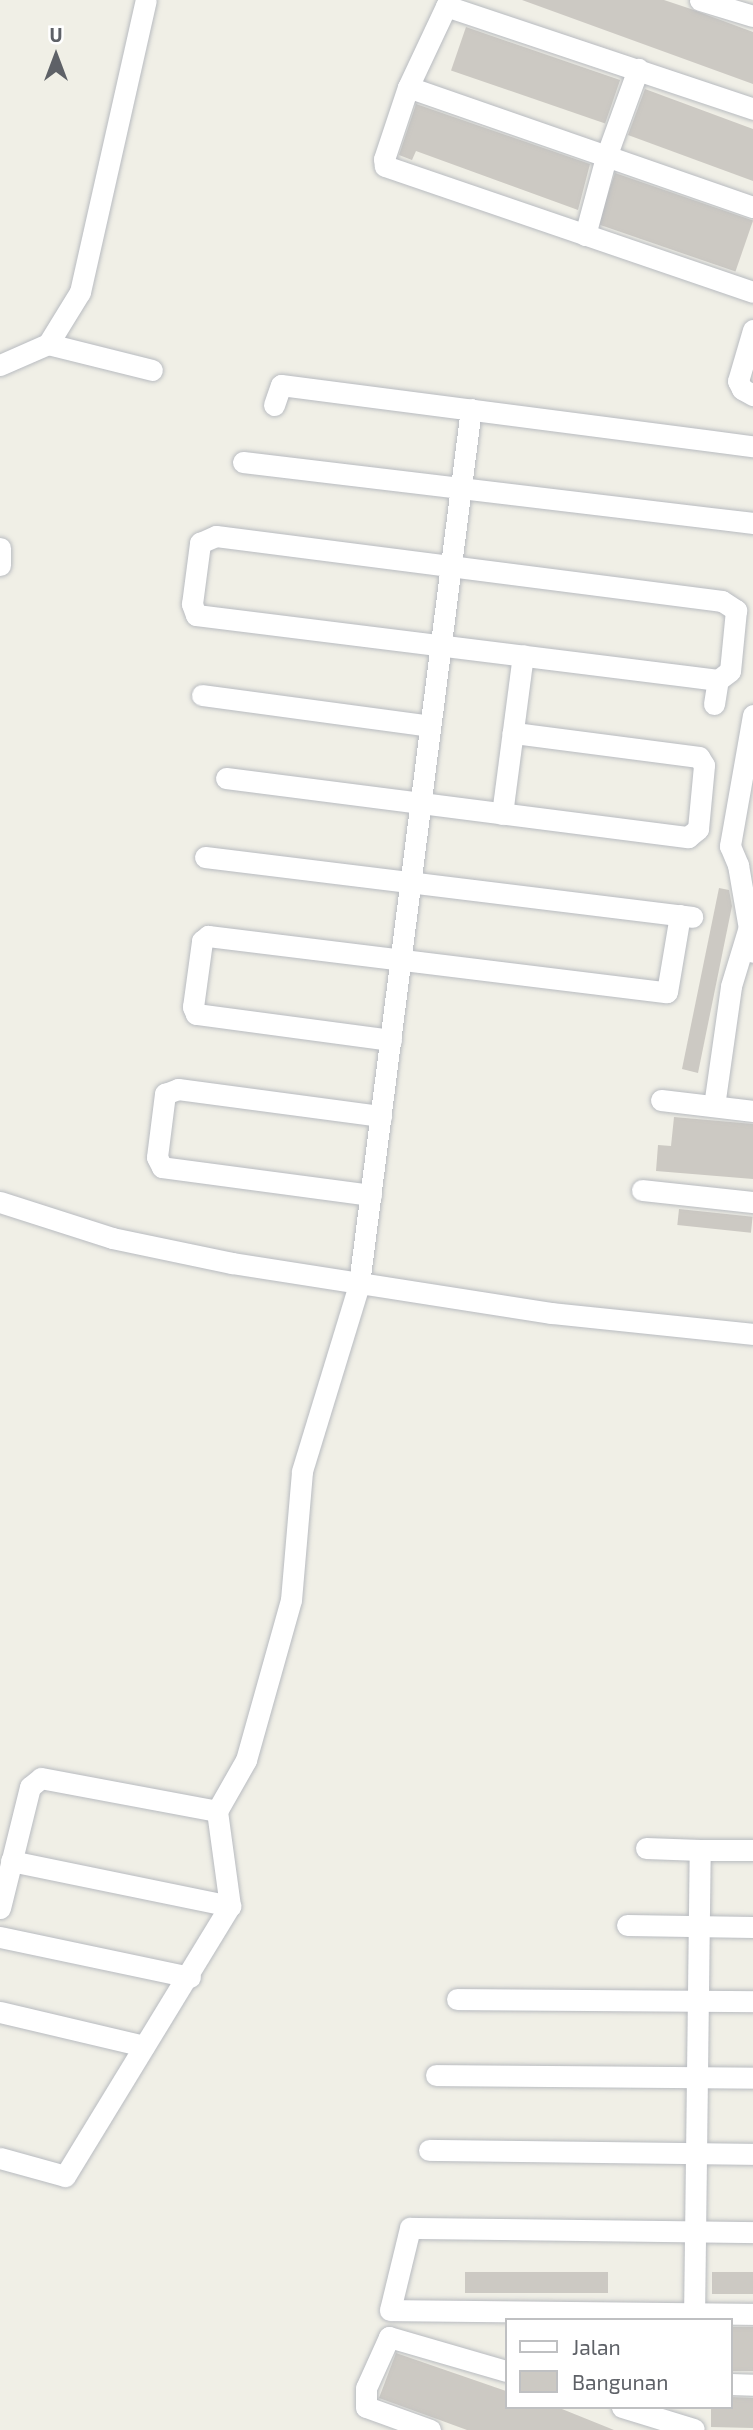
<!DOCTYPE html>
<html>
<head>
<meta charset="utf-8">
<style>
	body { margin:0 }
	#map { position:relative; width:753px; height:2430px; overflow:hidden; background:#f0efe6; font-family:"Exo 2",sans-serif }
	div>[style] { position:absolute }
	.building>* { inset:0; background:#ccc9c3; transform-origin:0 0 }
	.roads { filter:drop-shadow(0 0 2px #b8bbc0) drop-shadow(0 0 2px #b8bbc0) }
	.minor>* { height:21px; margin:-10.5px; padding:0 10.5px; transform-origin:10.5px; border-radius:10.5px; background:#fff }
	span { translate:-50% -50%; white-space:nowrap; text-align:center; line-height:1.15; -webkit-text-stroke:5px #fff; paint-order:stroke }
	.legend { position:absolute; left:505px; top:2318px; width:228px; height:91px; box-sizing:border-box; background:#fff; border:2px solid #bfc0c2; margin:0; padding:9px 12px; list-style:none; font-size:21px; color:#5e6167 }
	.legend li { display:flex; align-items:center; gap:14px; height:35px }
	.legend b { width:35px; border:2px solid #bfc0c2 }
	.north { position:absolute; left:21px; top:21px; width:70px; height:70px; -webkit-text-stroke:5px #fff; paint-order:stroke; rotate:0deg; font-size:19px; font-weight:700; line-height:28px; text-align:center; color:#5e6167 }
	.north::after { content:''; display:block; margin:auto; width:24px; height:32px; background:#5e6167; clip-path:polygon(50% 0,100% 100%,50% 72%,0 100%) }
</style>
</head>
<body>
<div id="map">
	<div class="building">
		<i style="clip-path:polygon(522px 0,664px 0,691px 9px,753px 32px,753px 84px)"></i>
		<i style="left:466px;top:27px;width:163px;height:46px;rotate:19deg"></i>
		<i style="clip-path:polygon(645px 89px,753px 129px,753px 181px,628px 135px)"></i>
		<i style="clip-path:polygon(416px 104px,590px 164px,578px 210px,416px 151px,412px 160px,399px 155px)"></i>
		<i style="left:615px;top:173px;width:146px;height:54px;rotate:19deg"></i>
		<i style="clip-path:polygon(719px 888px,729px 890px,732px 906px,698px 1073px,682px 1069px)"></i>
		<i style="clip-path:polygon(674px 1117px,753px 1124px,753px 1179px,656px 1171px,658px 1145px,671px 1146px)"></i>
		<i style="left:679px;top:1209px;width:74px;height:16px;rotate:6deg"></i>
		<i style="left:465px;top:2272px;width:143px;height:21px"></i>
		<i style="left:712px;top:2272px;width:41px;height:22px"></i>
		<i style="left:730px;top:2327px;width:23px;height:44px"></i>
		<i style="clip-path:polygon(396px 2353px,506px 2391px,506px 2407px,557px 2407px,614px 2430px,467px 2430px,437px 2419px,379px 2398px)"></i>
		<i style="clip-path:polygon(730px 2397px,753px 2398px,753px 2428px,711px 2427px,711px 2407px,730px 2407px)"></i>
	</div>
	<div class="roads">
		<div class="minor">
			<i style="left:449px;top:0;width:96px;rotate:115.2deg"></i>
			<i style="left:408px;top:87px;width:76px;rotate:108.4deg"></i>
			<i style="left:384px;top:159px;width:7px;rotate:82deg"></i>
			<i style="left:385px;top:166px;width:389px;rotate:18.9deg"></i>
			<i style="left:700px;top:0;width:55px;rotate:16.8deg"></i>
			<i style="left:446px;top:6px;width:324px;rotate:18.5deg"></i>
			<i style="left:408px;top:87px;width:365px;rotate:19.2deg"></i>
			<i style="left:585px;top:235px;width:81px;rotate:-74.9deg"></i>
			<i style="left:606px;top:157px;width:94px;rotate:-70deg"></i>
			<i style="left:753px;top:330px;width:53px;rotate:106.4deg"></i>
			<i style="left:738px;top:381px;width:9px;rotate:63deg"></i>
			<i style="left:742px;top:389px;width:13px;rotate:29deg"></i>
			<i style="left:48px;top:344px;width:107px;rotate:14deg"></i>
			<i style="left:0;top:365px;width:52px;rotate:-23.6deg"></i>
			<i style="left:48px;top:344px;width:61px;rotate:-58.4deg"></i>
			<i style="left:80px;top:292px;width:299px;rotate:-77.3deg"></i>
			<i style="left:274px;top:405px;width:21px;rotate:-71deg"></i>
			<i style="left:281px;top:385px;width:476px;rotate:7.4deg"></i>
			<i style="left:243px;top:462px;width:514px;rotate:6.82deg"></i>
			<i style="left:216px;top:536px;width:510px;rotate:7.32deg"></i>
			<i style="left:722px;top:601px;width:17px;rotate:33deg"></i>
			<i style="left:736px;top:610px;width:61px;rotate:95.6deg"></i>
			<i style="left:730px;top:671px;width:15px;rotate:143deg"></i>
			<i style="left:718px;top:680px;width:526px;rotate:-172.9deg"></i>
			<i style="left:196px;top:615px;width:12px;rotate:-110deg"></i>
			<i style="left:192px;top:604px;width:62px;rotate:-82.5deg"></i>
			<i style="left:200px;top:543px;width:17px;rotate:-24deg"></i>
			<i style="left:0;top:548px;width:17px;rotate:90deg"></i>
			<i style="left:202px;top:695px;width:230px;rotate:7.7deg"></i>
			<i style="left:714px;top:704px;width:24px;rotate:-81deg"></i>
			<i style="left:753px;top:715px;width:133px;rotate:100deg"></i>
			<i style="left:730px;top:846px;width:21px;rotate:67deg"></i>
			<i style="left:738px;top:865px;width:88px;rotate:80.2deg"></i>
			<i style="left:226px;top:778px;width:466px;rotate:7.3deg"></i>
			<i style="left:688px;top:837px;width:13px;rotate:-39deg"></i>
			<i style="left:698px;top:829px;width:64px;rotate:-84.6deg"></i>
			<i style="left:704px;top:765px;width:9px;rotate:-122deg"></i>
			<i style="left:699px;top:757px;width:188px;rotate:-172.6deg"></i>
			<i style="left:502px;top:814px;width:160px;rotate:-82.5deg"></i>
			<i style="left:205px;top:857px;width:491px;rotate:7deg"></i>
			<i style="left:391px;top:1040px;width:197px;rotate:-172.4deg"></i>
			<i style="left:196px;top:1014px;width:8px;rotate:-113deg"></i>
			<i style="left:193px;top:1007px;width:67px;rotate:-82.2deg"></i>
			<i style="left:202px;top:941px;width:8px;rotate:-40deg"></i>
			<i style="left:208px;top:936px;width:462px;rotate:7deg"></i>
			<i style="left:667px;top:992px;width:78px;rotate:-80.4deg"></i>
			<i style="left:661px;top:1100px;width:93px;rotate:6.8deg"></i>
			<i style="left:714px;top:1106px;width:121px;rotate:-81.9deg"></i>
			<i style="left:731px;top:986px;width:59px;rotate:-73.1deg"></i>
			<i style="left:642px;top:1190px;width:112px;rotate:6.2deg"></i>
			<i style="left:371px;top:1195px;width:211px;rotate:-172.4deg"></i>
			<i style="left:162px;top:1167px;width:11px;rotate:-117deg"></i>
			<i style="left:157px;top:1157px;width:64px;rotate:-82.8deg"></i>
			<i style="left:165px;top:1094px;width:14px;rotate:-21deg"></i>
			<i style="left:178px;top:1089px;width:205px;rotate:7.6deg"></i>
			<i style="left:0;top:1202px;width:118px;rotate:17.8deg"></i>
			<i style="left:112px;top:1238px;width:123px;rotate:11.8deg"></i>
			<i style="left:232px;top:1263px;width:323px;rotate:8.9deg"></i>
			<i style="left:551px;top:1313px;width:203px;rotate:5.9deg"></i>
			<i style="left:646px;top:1848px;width:54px;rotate:2.1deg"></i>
			<i style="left:11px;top:1861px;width:224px;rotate:11.6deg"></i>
			<i style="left:0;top:1908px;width:125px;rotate:-76.1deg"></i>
			<i style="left:30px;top:1787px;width:14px;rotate:-39deg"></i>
			<i style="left:41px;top:1778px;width:179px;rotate:10.6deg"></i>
			<i style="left:627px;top:1925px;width:126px;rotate:0.9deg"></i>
			<i style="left:0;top:1937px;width:194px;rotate:11.9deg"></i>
			<i style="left:457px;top:1999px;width:296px;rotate:0.4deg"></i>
			<i style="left:0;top:2012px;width:148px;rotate:13.3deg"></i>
			<i style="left:436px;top:2075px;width:317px;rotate:0.5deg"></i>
			<i style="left:429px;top:2150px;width:324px;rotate:0.7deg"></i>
			<i style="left:0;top:2158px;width:67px;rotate:15.5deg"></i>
			<i style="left:65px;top:2176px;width:316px;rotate:-58.6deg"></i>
			<i style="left:230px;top:1906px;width:96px;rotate:-97.8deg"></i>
			<i style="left:217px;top:1811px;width:59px;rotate:-60.4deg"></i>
			<i style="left:246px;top:1760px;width:166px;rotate:-74.3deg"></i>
			<i style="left:291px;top:1600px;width:129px;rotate:-85.1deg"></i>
			<i style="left:302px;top:1471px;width:195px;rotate:-73deg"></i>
			<i style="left:359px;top:1284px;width:882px;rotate:-82.71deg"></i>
			<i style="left:753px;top:2232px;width:343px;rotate:-179.3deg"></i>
			<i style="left:410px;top:2228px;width:84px;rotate:103.7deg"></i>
			<i style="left:390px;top:2310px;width:363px;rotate:0.6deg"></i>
			<i style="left:694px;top:2320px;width:470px;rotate:-89.3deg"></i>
			<i style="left:700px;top:1850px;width:53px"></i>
			<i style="left:730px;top:2384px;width:23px;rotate:2deg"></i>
			<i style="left:622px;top:2407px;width:75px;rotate:17deg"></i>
			<i style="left:430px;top:2430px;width:68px;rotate:-160.2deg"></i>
			<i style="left:366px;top:2407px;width:19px;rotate:-90deg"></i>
			<i style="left:366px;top:2388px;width:56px;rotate:-65.7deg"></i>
			<i style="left:389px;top:2337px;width:122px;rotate:16.2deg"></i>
		</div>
	</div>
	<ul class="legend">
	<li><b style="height:9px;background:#fff"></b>Jalan</li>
	<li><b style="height:19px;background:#ccc9c3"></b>Bangunan</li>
	</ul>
	<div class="north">U</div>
</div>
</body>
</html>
